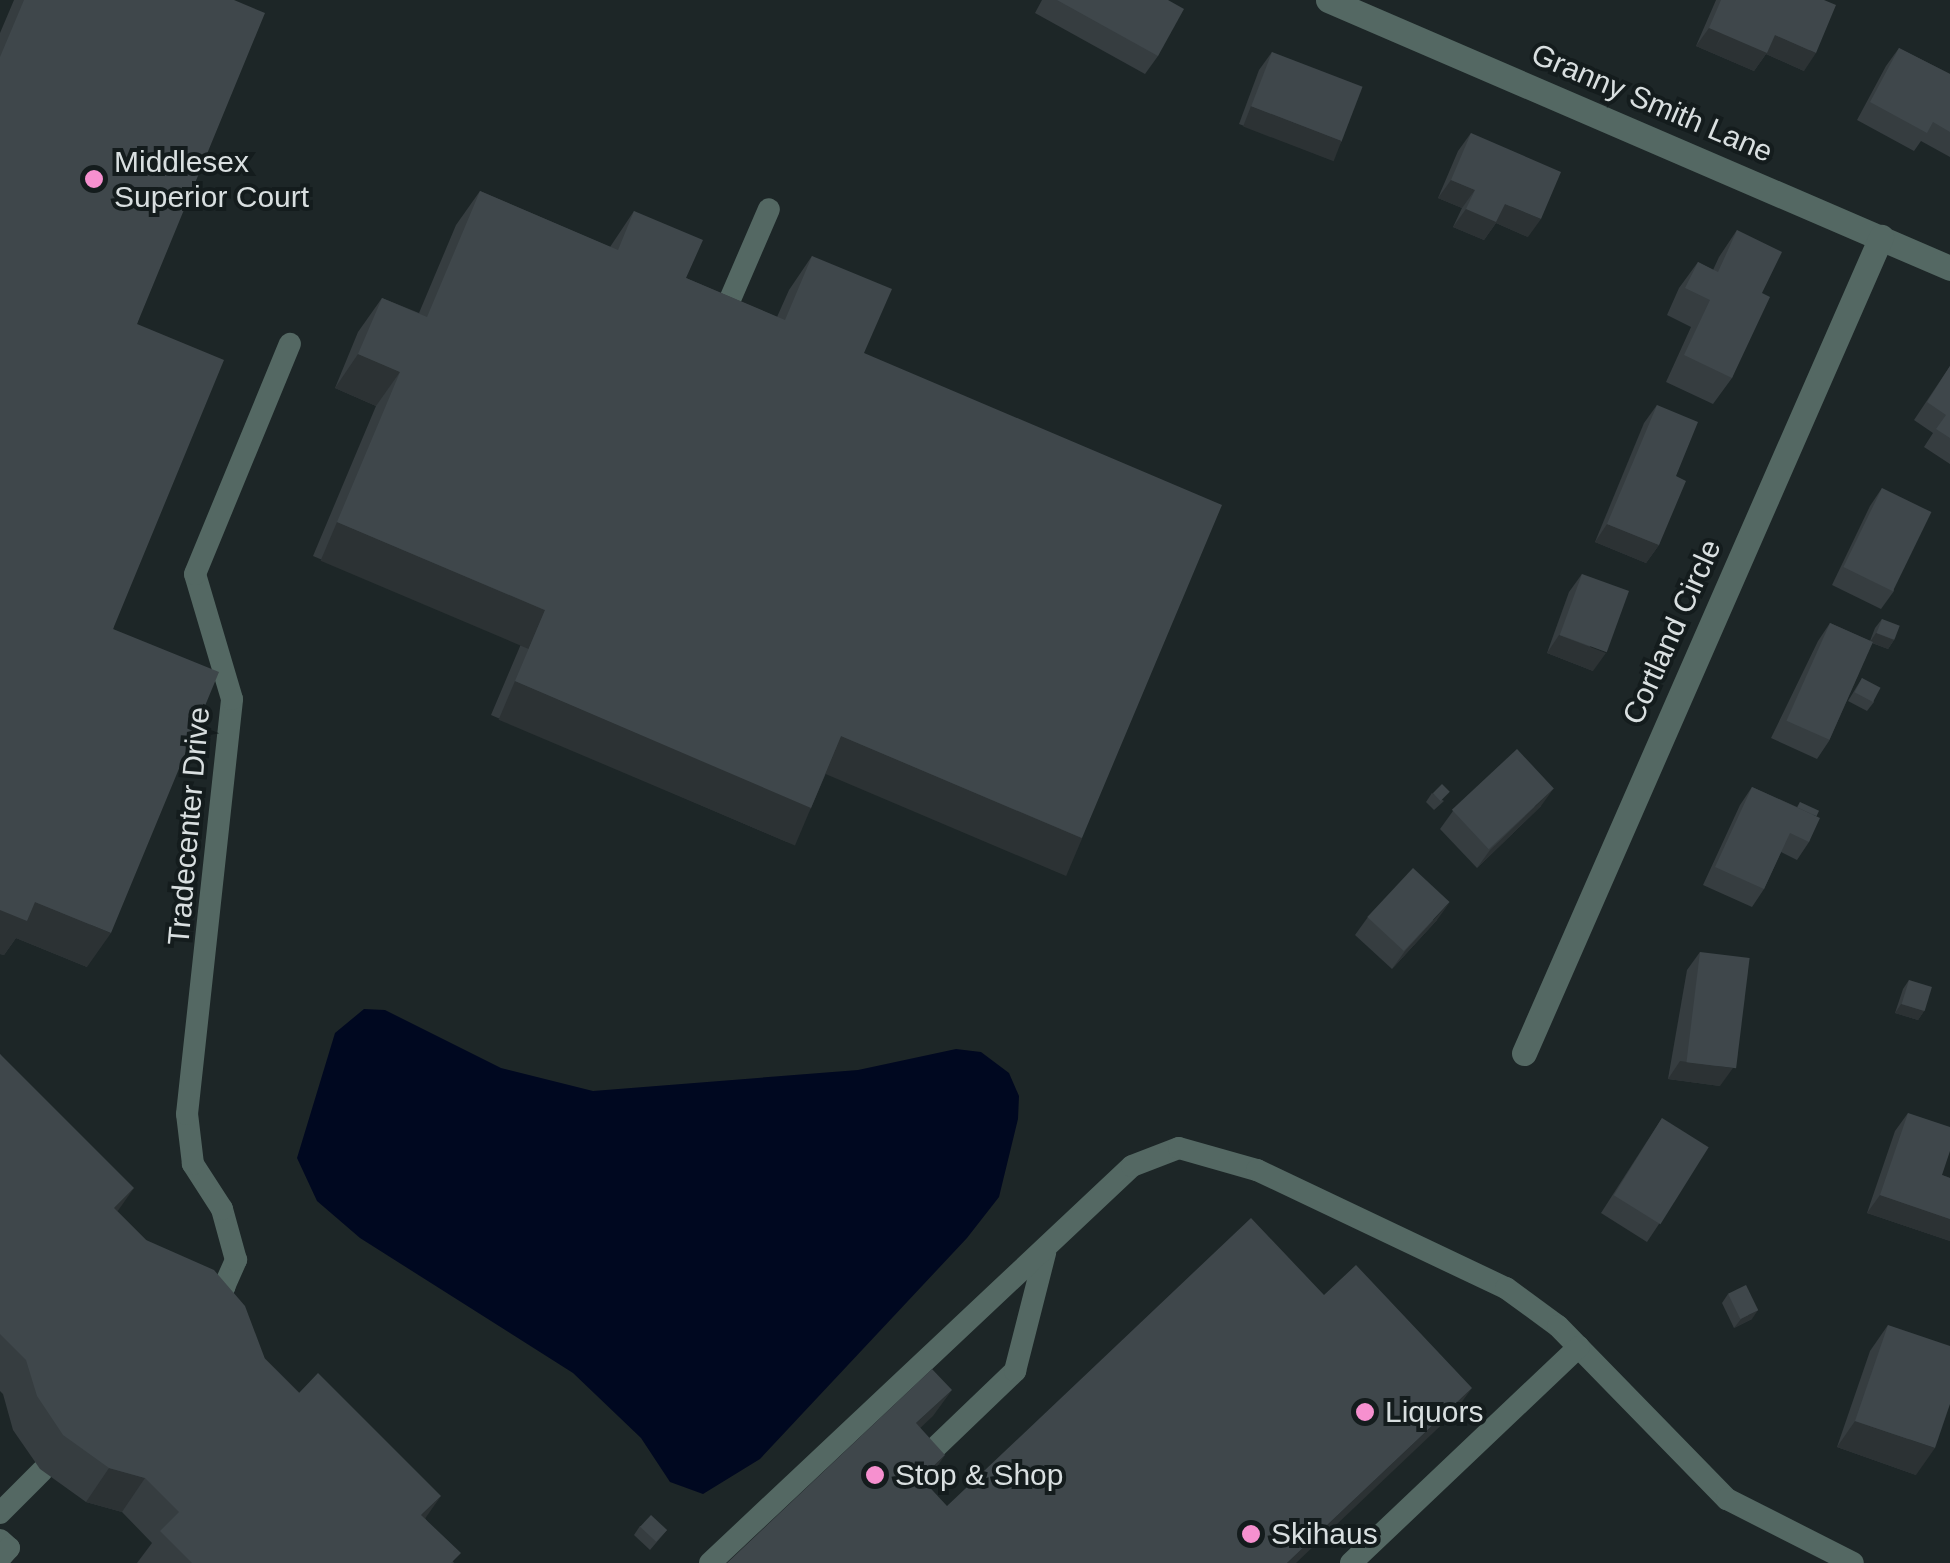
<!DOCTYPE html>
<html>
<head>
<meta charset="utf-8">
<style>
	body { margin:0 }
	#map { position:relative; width:1950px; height:1563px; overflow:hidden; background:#1d2627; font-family:Helvetica,sans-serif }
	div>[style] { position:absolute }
	.water>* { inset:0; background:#000820 }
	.service>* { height:22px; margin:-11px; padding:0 11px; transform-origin:11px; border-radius:11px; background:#546863 }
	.minor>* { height:25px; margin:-12.5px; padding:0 12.5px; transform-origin:12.5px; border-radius:12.5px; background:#546863 }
	.wall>* { inset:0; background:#363d40 }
	.shaded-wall>* { inset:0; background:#2c3234; transform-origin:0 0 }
	.building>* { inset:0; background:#3f474b; transform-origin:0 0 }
	.dots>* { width:28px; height:28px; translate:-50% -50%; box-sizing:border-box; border:5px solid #141c1d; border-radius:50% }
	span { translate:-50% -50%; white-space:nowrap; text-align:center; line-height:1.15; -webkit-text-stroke:8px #141c1d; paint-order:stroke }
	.street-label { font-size:30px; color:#d9dfe0 }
	.poi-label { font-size:30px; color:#d9dfe0 }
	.left { translate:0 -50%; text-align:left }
</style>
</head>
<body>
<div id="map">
	<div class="water">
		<i style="clip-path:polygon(364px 1009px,385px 1010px,501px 1068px,593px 1091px,858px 1070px,956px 1049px,981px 1052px,1009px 1073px,1019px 1096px,1018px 1119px,999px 1197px,967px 1238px,760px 1459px,703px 1494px,670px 1482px,641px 1438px,573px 1373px,360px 1238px,317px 1201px,297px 1158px,335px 1033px)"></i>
	</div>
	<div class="service">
		<i style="left:719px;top:325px;width:126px;rotate:-66.7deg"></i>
		<i style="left:205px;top:1307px;width:28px;rotate:-46deg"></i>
		<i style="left:224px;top:1287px;width:30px;rotate:-66deg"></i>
		<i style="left:236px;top:1260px;width:53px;rotate:-105.4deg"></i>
		<i style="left:222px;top:1209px;width:54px;rotate:-122.8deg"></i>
		<i style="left:193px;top:1164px;width:50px;rotate:-96.8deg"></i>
		<i style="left:187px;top:1114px;width:417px;rotate:-83.8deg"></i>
		<i style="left:232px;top:699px;width:130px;rotate:-106.5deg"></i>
		<i style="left:195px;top:574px;width:249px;rotate:-67.6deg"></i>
		<i style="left:915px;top:1467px;width:139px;rotate:-43.8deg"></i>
		<i style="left:1015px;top:1371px;width:122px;rotate:-75.7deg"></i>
		<i style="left:0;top:1513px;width:59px;rotate:-45deg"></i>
		<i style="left:0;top:1540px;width:12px;rotate:42deg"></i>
		<i style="left:9px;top:1548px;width:13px;rotate:132deg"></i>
		<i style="left:710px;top:1563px;width:579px;rotate:-43.25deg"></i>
		<i style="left:1132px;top:1166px;width:50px;rotate:-21deg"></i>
		<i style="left:1179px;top:1148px;width:81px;rotate:15.8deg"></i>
		<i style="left:1257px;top:1170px;width:276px;rotate:25.4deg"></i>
		<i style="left:1506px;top:1288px;width:64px;rotate:36.2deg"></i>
		<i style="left:1558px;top:1326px;width:242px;rotate:45.7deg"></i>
		<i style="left:1727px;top:1499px;width:141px;rotate:26.9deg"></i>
		<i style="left:1351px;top:1563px;width:314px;rotate:-43.5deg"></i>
	</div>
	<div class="minor">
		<i style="left:1328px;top:0;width:677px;rotate:23.31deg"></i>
		<i style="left:1524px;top:1053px;width:891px;rotate:-66.37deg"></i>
	</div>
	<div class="wall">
		<i style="clip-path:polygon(14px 0,234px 0,137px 324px,87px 967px,16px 938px,4px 955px,0 954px,0 33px)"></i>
		<i style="clip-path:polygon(1042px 0,1168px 0,1158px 56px,1145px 74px,1035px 13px)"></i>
		<i style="clip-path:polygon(1716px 0,1824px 0,1804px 71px,1766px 54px,1754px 71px,1696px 46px)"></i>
		<i style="clip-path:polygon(1899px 48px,1950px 74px,1950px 157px,1921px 141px,1914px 151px,1857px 120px,1886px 66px)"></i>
		<i style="clip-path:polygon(1272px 52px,1342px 141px,1329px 159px,1239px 124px,1259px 70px)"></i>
		<i style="clip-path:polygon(1471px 133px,1528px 237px,1496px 223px,1484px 240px,1453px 227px,1462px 208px,1438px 198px,1458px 151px)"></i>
		<i style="clip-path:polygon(480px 191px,610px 247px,634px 211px,686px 278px,777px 317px,789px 290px,812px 256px,864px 353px,1082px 838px,1058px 872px,826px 773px,811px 808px,787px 842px,491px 715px,521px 644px,313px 556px,376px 406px,335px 388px,358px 332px,382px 298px,419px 313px,456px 225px)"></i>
		<i style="clip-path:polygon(1737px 230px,1762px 293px,1732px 378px,1713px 404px,1666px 382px,1691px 327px,1667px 315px,1679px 288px,1698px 262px,1713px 270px,1719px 257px)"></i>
		<i style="clip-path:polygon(1950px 366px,1950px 464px,1924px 447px,1933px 433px,1914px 420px)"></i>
		<i style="clip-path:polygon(1657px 405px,1676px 476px,1659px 545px,1646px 563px,1595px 542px,1644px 423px)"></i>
		<i style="clip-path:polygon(1882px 488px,1894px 591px,1881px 609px,1832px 585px,1870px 506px)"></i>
		<i style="clip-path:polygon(1582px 574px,1593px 671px,1547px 653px,1569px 592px)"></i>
		<i style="clip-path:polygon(1882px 619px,1894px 640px,1888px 649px,1872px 643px,1829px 741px,1817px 759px,1771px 738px,1818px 641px,1830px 623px,1870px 641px,1875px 628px)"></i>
		<i style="clip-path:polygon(1862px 678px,1874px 702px,1867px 711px,1848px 701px)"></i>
		<i style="clip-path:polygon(1752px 787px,1797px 807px,1800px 802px,1816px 817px,1809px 842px,1797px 860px,1781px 852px,1764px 889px,1752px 907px,1703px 885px,1740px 805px)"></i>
		<i style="clip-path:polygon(1432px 793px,1444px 801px,1434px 810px,1426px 802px)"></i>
		<i style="clip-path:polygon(1541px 806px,1477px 868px,1440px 829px,1453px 811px)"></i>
		<i style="clip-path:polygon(1368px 917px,1437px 920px,1392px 969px,1355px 935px)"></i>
		<i style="clip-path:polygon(1700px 952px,1720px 1086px,1668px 1079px,1687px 970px)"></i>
		<i style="clip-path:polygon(1909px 980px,1924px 1011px,1918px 1020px,1895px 1013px,1903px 989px)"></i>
		<i style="clip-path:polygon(0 1054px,117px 1211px,425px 1518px,454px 1563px,137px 1563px,152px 1543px,122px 1512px,86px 1502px,40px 1469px,13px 1430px,3px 1394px,0 1391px)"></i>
		<i style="clip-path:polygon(1908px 1113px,1942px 1175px,1950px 1178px,1950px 1241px,1867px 1213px,1895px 1131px)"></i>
		<i style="clip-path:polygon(1662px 1118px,1659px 1224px,1647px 1242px,1601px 1213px)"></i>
		<i style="clip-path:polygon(1728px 1294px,1752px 1319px,1734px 1328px,1722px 1303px)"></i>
		<i style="clip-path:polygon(1888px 1325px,1916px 1475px,1837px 1447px,1870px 1351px)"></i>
		<i style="clip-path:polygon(640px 1526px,667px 1530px,650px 1550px,634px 1535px)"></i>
	</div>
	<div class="shaded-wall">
		<i style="clip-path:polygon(1709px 28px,1775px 35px,1816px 53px,1804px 71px,1766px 54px,1754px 71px,1696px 46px)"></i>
		<i style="left:1251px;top:106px;width:97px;height:22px;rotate:21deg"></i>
		<i style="clip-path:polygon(1451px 180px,1475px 190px,1462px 208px,1438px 198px)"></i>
		<i style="clip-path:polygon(1505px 204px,1541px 219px,1528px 237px,1496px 223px,1484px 240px,1453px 227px,1466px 209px)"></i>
		<i style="clip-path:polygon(358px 354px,400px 372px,376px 406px,335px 388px)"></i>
		<i style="left:337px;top:522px;width:226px;height:42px;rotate:23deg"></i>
		<i style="clip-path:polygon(1607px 524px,1659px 545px,1646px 563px,1595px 542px)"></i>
		<i style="clip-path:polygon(1876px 633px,1894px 640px,1888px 649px,1870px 642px)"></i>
		<i style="clip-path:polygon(1559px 635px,1606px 653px,1593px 671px,1547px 653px)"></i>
		<i style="left:515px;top:681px;width:322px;height:42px;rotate:23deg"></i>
		<i style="left:841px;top:736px;width:262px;height:41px;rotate:23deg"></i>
		<i style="clip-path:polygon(1554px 788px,1541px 806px,1477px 868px,1490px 850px)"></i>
		<i style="clip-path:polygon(35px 902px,111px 933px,87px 967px,16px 938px,4px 955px,0 954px,0 910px)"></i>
		<i style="clip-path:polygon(1450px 902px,1437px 920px,1392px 969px,1405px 951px)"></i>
		<i style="clip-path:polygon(1901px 1004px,1924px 1011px,1918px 1020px,1895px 1013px)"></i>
		<i style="clip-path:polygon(1680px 1061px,1733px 1068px,1720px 1086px,1668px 1079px)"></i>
		<i style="clip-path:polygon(134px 1188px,110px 1222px,114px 1208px)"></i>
		<i style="clip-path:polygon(1880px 1195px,1950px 1219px,1950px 1241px,1867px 1213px)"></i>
		<i style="clip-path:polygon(1758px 1310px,1752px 1319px,1734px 1328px,1741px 1319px)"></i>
		<i style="clip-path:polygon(1472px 1388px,1453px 1414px,1296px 1563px,1287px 1563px)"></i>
		<i style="clip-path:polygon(952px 1390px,933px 1416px,897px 1450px,916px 1423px)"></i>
		<i style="clip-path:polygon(1855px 1421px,1935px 1448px,1916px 1475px,1837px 1447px)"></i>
		<i style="clip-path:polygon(945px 1455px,927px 1482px,903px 1504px,921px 1478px)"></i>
		<i style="clip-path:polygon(109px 1468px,145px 1478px,122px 1512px,86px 1502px)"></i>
		<i style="clip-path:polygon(441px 1496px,417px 1530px,421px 1515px)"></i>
	</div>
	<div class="building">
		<i style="clip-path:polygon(24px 0,234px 0,265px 13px,137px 324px,224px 360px,113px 629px,219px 672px,111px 933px,35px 902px,27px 921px,0 910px,0 57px)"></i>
		<i style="clip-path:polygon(1057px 0,1168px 0,1184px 9px,1158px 56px)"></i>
		<i style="clip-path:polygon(1721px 0,1824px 0,1836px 5px,1816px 53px,1775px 35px,1767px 53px,1709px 28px)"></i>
		<i style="clip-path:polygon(1899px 48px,1950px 74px,1950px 132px,1933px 122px,1927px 133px,1870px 102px)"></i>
		<i style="left:1272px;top:52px;width:97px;height:58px;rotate:21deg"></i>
		<i style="clip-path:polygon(1471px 133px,1561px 172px,1541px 219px,1505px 204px,1496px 222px,1466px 209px,1475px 190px,1451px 180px)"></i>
		<i style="clip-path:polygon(480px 191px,618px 250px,634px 211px,703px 240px,686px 278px,785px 320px,812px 256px,892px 289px,864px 353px,1222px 505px,1082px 838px,841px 736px,811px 808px,515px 681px,545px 610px,337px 522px,400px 372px,358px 354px,382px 298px,427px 317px)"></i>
		<i style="clip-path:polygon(1737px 230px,1782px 252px,1762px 293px,1770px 297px,1732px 378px,1684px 355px,1710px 300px,1685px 288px,1698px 262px,1718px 272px)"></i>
		<i style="clip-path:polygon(1950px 366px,1950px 438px,1936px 429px,1946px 415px,1927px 402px)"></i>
		<i style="clip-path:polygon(1657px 405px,1698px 422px,1676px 476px,1686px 481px,1659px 545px,1607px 524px)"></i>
		<i style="left:1882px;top:488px;width:55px;height:88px;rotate:26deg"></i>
		<i style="left:1582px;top:574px;width:50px;height:65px;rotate:20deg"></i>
		<i style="left:1882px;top:619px;width:19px;height:15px;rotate:21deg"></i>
		<i style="left:1830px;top:623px;width:47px;height:107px;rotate:24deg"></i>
		<i style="left:1862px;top:678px;width:21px;height:16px;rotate:28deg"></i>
		<i style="left:1517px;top:749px;width:54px;height:89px;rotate:47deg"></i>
		<i style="left:1442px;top:784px;width:11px;height:13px;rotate:45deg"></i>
		<i style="clip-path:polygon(1752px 787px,1820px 818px,1809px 842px,1790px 833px,1764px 889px,1715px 867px)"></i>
		<i style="left:1800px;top:802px;width:21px;height:6px;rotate:25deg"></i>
		<i style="left:1413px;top:868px;width:50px;height:67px;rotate:43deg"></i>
		<i style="left:1700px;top:952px;width:50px;height:111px;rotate:7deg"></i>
		<i style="left:1909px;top:980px;width:24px;height:25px;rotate:17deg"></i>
		<i style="clip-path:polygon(0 1054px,134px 1188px,114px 1208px,146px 1240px,214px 1270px,245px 1306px,265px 1359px,299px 1393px,318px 1373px,441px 1496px,421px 1515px,461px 1553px,451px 1563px,192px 1563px,160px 1531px,179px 1512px,145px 1478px,109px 1468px,63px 1435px,37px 1396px,26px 1360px,0 1334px)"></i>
		<i style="clip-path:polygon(1908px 1113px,1950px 1127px,1950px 1151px,1942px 1175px,1950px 1178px,1950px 1219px,1880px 1195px)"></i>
		<i style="left:1662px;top:1118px;width:55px;height:91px;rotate:32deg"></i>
		<i style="clip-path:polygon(1251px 1218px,1324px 1295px,1356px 1265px,1472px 1388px,1287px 1563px,727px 1563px,932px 1369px,952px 1390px,916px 1423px,945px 1455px,921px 1478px,947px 1506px)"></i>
		<i style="left:1746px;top:1285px;width:28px;height:20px;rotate:64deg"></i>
		<i style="clip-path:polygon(1888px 1325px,1950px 1346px,1950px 1404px,1935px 1448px,1855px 1421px)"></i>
		<i style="left:651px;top:1515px;width:22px;height:16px;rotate:43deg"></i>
	</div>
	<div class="dots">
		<i style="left:94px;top:179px;background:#f690cf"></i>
		<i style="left:1365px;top:1412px;background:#f690cf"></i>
		<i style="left:875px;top:1475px;background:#f690cf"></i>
		<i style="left:1251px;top:1534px;background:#f690cf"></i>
	</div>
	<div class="street-label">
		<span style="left:1652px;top:103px;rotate:23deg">Granny Smith Lane</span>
		<span style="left:1672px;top:632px;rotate:-66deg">Cortland Circle</span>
		<span style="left:189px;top:826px;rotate:-85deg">Tradecenter Drive</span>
	</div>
	<div class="poi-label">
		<span class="left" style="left:114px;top:179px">Middlesex<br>Superior Court</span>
		<span class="left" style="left:1385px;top:1412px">Liquors</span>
		<span class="left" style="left:895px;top:1475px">Stop &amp; Shop</span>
		<span class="left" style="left:1271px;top:1534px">Skihaus</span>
	</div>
</div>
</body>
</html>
